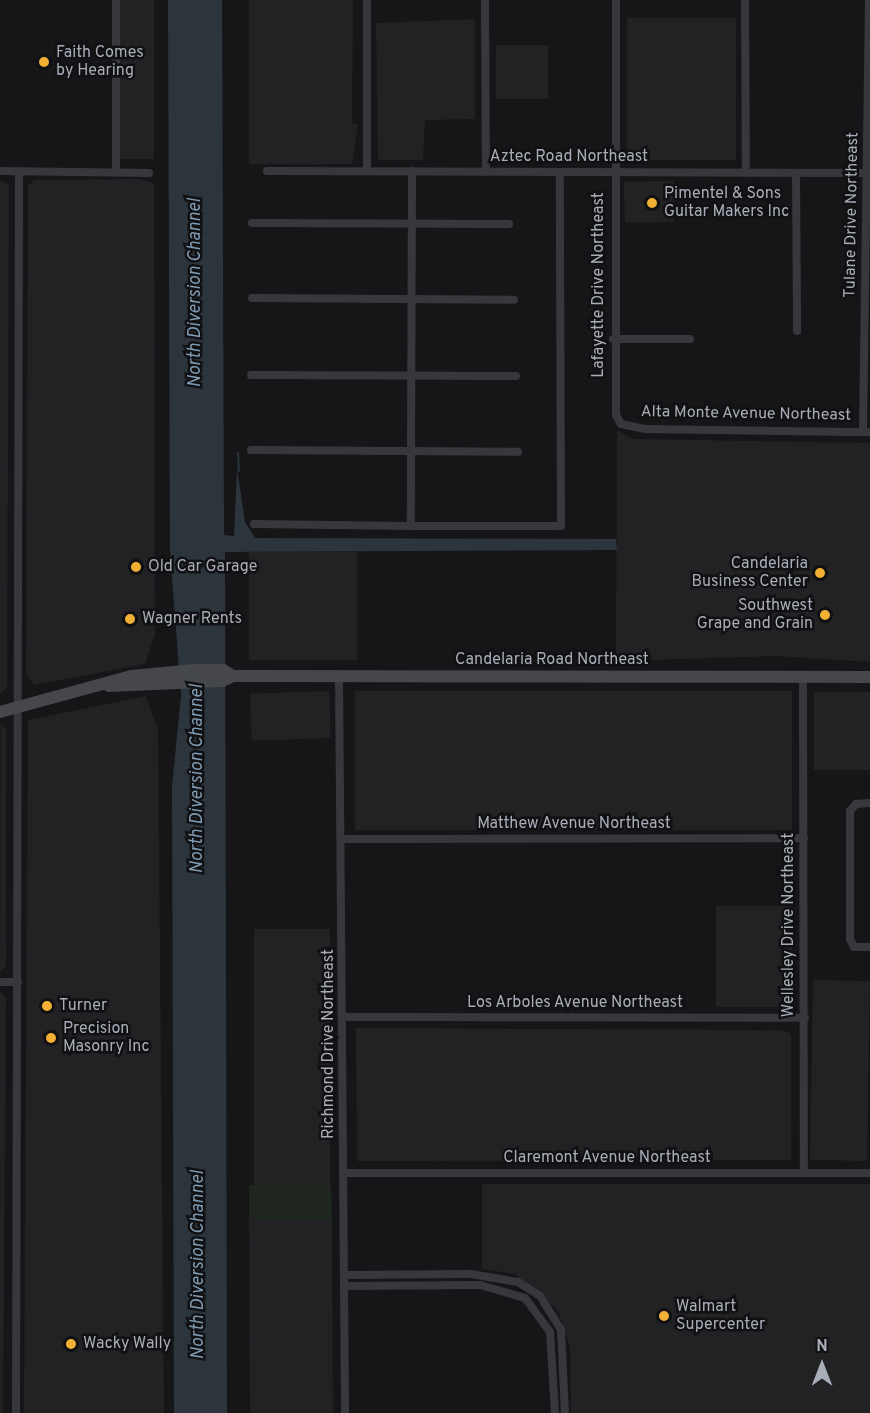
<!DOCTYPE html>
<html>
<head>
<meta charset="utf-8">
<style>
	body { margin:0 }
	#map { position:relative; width:870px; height:1413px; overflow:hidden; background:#161618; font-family:Overpass,sans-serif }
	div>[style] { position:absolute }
	.built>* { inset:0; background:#222225; transform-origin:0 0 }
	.green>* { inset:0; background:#1e261f }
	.water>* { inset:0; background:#2c353c }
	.stream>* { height:2px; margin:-1px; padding:0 1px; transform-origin:1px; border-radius:1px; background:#2c353c }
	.minor>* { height:8px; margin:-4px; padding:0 4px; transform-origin:4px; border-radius:4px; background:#37383d }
	.secondary>* { height:12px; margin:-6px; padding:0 6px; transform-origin:6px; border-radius:6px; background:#45474d }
	.dots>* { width:16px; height:16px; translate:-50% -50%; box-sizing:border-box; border:3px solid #111113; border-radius:50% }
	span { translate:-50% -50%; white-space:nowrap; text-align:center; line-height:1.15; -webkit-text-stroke:5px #111113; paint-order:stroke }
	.poi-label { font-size:16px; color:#a8adb8 }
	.left { translate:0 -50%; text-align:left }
	.right { translate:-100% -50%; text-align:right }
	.street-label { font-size:16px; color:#a8adb8 }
	.water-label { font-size:18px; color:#7f9bb3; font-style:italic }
	.north { position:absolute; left:792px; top:1335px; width:60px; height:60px; -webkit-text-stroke:4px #111113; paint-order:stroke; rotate:0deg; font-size:16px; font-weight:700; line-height:24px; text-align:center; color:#a8adb8 }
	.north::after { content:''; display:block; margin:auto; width:21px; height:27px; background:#a8adb8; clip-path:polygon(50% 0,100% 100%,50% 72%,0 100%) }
</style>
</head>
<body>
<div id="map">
	<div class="built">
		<i style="left:119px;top:0;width:35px;height:159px"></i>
		<i style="clip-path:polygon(249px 0,353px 0,352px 123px,358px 124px,352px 164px,249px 164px)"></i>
		<i style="left:627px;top:18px;width:109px;height:142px"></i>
		<i style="clip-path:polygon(475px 19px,475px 119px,425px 120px,423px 160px,378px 160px,376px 23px)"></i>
		<i style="left:496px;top:45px;width:52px;height:54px"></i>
		<i style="clip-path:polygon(137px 179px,154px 183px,155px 634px,145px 664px,34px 685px,26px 672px,28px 185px,35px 180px)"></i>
		<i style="clip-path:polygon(0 180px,9px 186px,7px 687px,0 694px)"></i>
		<i style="left:673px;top:181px;width:41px;height:49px;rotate:89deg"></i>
		<i style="clip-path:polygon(617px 430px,632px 439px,870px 443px,870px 662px,776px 656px,616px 661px)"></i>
		<i style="left:249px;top:552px;width:108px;height:108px"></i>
		<i style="left:329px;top:691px;width:47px;height:79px;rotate:88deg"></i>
		<i style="left:355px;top:691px;width:437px;height:139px"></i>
		<i style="left:870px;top:692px;width:78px;height:56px;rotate:90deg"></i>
		<i style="clip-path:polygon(146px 696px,158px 730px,164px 1413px,24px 1413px,28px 720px)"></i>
		<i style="clip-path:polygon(1px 725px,6px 729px,6px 966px,0 971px)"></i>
		<i style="left:716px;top:906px;width:76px;height:101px"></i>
		<i style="left:254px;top:929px;width:76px;height:256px"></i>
		<i style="left:813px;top:980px;width:57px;height:180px;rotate:1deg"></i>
		<i style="clip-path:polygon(0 992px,6px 998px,3px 1413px,0 1413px)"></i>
		<i style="clip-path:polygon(356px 1028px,783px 1030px,791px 1034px,791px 1160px,357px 1161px)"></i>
		<i style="clip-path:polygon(482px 1184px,870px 1184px,870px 1413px,571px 1413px,570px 1347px,558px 1310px,515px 1274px,482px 1269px)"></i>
		<i style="clip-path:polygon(249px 1219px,328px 1219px,332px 1226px,333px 1413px,250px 1413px)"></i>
	</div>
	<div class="green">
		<i style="clip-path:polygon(249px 1185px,331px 1185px,332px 1226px,328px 1219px,249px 1219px)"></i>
	</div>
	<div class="water">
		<i style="clip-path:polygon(168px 0,222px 0,224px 535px,234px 536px,237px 469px,245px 522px,255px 538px,616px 539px,617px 550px,225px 552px,227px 1413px,174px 1413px,172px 787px,181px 695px,170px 551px)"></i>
	</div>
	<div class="stream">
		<i style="left:238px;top:453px;width:18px;rotate:87deg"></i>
	</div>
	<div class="minor">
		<i style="left:367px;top:0;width:171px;rotate:90deg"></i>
		<i style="left:485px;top:0;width:172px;rotate:89.7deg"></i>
		<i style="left:616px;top:0;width:415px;rotate:90deg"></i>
		<i style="left:616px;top:415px;width:10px;rotate:61deg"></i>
		<i style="left:621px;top:424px;width:25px;rotate:12deg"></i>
		<i style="left:645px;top:429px;width:225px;rotate:0.8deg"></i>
		<i style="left:745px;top:0;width:173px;rotate:89.7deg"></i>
		<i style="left:0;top:171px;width:149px;rotate:0.8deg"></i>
		<i style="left:267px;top:171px;width:603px;rotate:0.19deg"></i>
		<i style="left:412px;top:171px;width:355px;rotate:90.2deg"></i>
		<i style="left:411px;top:526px;width:150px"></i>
		<i style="left:561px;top:526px;width:353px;rotate:-90.2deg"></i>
		<i style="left:116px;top:172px;width:172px;rotate:-90deg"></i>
		<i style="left:796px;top:173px;width:158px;rotate:89.6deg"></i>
		<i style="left:252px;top:223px;width:257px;rotate:0.2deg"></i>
		<i style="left:252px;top:298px;width:262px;rotate:0.4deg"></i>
		<i style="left:613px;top:339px;width:77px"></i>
		<i style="left:251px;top:375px;width:265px;rotate:0.2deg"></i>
		<i style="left:863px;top:431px;width:431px;rotate:-89.2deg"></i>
		<i style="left:251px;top:450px;width:267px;rotate:0.4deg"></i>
		<i style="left:254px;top:524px;width:157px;rotate:0.7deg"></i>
		<i style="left:339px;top:676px;width:737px;rotate:89.53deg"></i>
		<i style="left:803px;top:677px;width:496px;rotate:89.9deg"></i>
		<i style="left:870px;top:803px;width:14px;rotate:176deg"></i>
		<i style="left:856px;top:804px;width:9px;rotate:131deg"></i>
		<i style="left:850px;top:811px;width:128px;rotate:90deg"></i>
		<i style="left:850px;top:939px;width:9px;rotate:63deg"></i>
		<i style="left:854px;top:947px;width:16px"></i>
		<i style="left:344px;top:839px;width:460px;rotate:-0.1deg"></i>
		<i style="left:0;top:982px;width:18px"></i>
		<i style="left:345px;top:1017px;width:460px;rotate:0.1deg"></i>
		<i style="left:343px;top:1173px;width:527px"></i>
		<i style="left:344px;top:1275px;width:127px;rotate:-0.5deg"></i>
		<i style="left:471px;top:1274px;width:48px;rotate:9.7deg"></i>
		<i style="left:518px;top:1282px;width:26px;rotate:32deg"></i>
		<i style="left:540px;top:1296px;width:39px;rotate:58deg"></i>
		<i style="left:561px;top:1329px;width:84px;rotate:87.3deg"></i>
		<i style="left:344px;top:1286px;width:136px;rotate:-0.4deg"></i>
		<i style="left:480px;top:1285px;width:47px;rotate:16.1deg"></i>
		<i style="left:525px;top:1298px;width:42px;rotate:53.7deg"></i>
		<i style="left:550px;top:1332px;width:81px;rotate:86.5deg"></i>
		<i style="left:16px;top:1413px;width:1242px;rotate:-89.86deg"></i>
	</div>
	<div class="secondary">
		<i style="left:109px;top:686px;width:113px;rotate:-2.5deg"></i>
		<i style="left:222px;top:681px;width:12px;rotate:-24deg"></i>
		<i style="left:233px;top:676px;width:637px;rotate:0.09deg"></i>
		<i style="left:0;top:712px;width:137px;rotate:-15.3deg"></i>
		<i style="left:132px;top:676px;width:62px;rotate:-5.5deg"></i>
		<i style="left:194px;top:670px;width:29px"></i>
		<i style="left:223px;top:670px;width:12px;rotate:31deg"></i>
	</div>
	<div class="dots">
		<i style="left:44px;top:62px;background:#f2b134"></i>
		<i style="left:652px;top:203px;background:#f2b134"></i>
		<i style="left:136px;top:567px;background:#f2b134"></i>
		<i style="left:820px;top:573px;background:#f2b134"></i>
		<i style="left:825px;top:615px;background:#f2b134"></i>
		<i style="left:130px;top:619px;background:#f2b134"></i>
		<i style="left:47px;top:1006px;background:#f2b134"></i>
		<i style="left:51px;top:1038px;background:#f2b134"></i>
		<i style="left:664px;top:1316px;background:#f2b134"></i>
		<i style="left:71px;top:1344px;background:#f2b134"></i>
	</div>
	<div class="poi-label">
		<span class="left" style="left:56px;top:62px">Faith Comes<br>by Hearing</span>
		<span class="left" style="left:664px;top:203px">Pimentel &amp; Sons<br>Guitar Makers Inc</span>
		<span class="right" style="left:808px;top:573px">Candelaria<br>Business Center</span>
		<span class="left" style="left:148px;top:567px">Old Car Garage</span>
		<span class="right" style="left:813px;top:615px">Southwest<br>Grape and Grain</span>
		<span class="left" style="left:142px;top:619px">Wagner Rents</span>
		<span class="left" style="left:59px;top:1006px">Turner</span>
		<span class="left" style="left:63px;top:1038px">Precision<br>Masonry Inc</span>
		<span class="left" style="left:676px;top:1316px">Walmart<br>Supercenter</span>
		<span class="left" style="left:83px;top:1344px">Wacky Wally</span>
	</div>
	<div class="street-label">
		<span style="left:569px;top:157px">Aztec Road Northeast</span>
		<span style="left:852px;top:215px;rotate:-89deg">Tulane Drive Northeast</span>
		<span style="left:599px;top:285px;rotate:-90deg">Lafayette Drive Northeast</span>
		<span style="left:746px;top:414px;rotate:1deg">Alta Monte Avenue Northeast</span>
		<span style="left:552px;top:660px">Candelaria Road Northeast</span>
		<span style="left:574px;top:824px">Matthew Avenue Northeast</span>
		<span style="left:789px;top:925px;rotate:-90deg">Wellesley Drive Northeast</span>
		<span style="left:575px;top:1003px">Los Arboles Avenue Northeast</span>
		<span style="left:329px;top:1044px;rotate:-90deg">Richmond Drive Northeast</span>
		<span style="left:607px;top:1158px">Claremont Avenue Northeast</span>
	</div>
	<div class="water-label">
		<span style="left:196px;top:293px;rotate:-90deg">North Diversion Channel</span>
		<span style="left:198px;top:779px;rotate:-90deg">North Diversion Channel</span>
		<span style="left:199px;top:1265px;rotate:-90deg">North Diversion Channel</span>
	</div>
	<div class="north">N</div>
</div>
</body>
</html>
